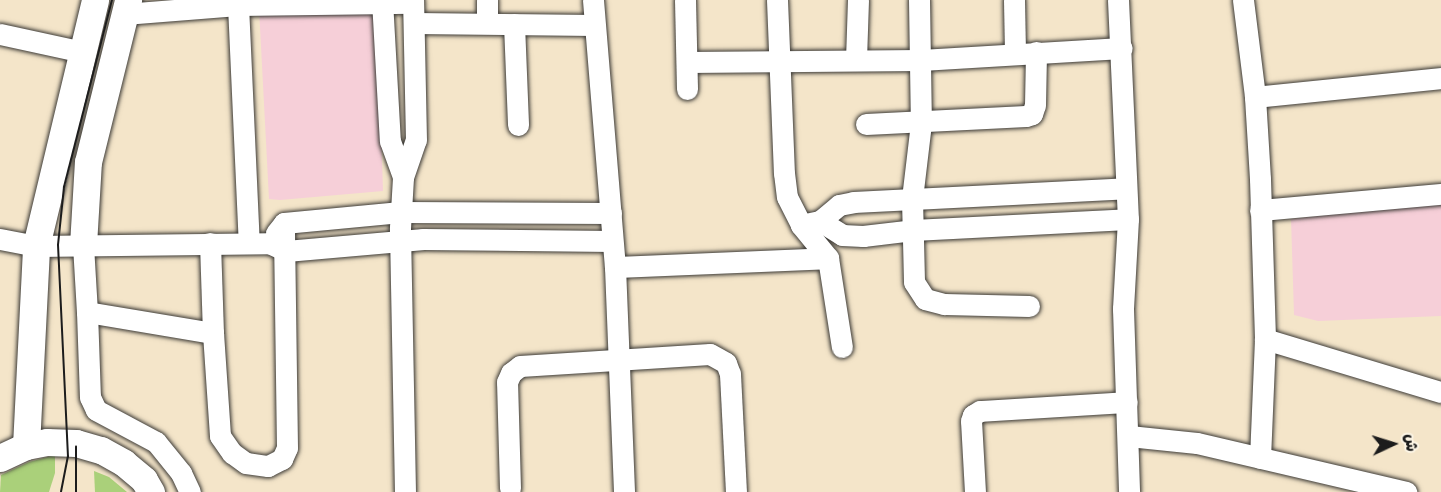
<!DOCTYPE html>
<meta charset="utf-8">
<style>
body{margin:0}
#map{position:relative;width:1441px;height:492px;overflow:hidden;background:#f4e5c9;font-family:Sriracha,"Playpen Sans Arabic",sans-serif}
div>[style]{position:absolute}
.built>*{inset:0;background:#f6cfd8}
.green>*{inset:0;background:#aad07a}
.roads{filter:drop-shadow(0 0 2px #3c3a36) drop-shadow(0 0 2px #3c3a36)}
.minor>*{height:21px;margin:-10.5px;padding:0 10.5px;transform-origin:10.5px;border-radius:10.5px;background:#fff}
.major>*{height:27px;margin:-13.5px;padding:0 13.5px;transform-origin:13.5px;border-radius:13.5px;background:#fff}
.tram>*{height:1.5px;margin:-0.75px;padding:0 0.75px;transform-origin:0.75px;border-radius:0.75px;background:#1c1c1c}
span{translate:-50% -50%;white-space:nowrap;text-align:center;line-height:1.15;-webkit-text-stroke:4.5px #fcf5e5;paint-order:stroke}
.north{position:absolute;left:1363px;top:414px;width:60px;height:60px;-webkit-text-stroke:4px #fcf5e5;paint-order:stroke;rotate:86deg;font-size:16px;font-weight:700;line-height:24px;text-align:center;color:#1c1c1c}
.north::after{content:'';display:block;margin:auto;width:21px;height:27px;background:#1c1c1c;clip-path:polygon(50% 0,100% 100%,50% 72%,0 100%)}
</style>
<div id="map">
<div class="built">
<div style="clip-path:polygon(377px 6px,383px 191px,280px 200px,269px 199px,259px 8px)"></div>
<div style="clip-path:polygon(1441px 201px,1441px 316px,1318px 321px,1294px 315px,1291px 219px)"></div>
</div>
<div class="green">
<div style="clip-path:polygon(55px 455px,55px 473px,49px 492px,0 492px,1px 475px,29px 462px)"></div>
<div style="clip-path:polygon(94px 471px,109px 477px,127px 492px,95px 492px)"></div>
</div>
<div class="roads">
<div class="minor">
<div style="left:382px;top:0;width:141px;rotate:86.8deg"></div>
<div style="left:390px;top:141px;width:38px;rotate:70deg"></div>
<div style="left:487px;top:0;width:23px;rotate:90deg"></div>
<div style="left:593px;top:0;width:268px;rotate:85.3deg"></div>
<div style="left:615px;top:267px;width:225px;rotate:87.7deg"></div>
<div style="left:685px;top:0;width:89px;rotate:88.7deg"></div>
<div style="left:777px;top:0;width:173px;rotate:87.7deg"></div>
<div style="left:784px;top:173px;width:24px;rotate:83deg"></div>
<div style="left:787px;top:197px;width:31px;rotate:63deg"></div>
<div style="left:801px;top:225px;width:19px;rotate:-12deg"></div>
<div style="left:820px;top:221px;width:25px;rotate:-40deg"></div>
<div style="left:839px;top:205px;width:15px;rotate:-11deg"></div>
<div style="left:854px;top:202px;width:272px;rotate:-2.9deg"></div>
<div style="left:919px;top:0;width:123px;rotate:89.1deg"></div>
<div style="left:921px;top:123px;width:77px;rotate:96.8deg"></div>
<div style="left:912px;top:199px;width:83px;rotate:88.6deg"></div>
<div style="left:914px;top:282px;width:20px;rotate:57deg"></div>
<div style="left:925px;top:299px;width:20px;rotate:15deg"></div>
<div style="left:944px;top:304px;width:85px;rotate:1.3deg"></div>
<div style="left:1014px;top:0;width:52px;rotate:88.9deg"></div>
<div style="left:1118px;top:0;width:219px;rotate:87.4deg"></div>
<div style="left:1128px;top:219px;width:90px;rotate:93.2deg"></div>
<div style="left:1123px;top:309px;width:183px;rotate:88.1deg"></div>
<div style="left:1243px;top:0;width:98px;rotate:82.9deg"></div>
<div style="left:1255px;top:97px;width:82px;rotate:86.5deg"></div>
<div style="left:1260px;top:179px;width:160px;rotate:88.2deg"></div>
<div style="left:1265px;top:339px;width:119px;rotate:92.4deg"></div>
<div style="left:238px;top:5px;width:238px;rotate:87.4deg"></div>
<div style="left:124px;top:14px;width:114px;rotate:-4.5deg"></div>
<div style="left:238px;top:5px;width:175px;rotate:-0.7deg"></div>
<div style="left:414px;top:23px;width:180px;rotate:0.6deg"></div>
<div style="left:514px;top:24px;width:101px;rotate:87.7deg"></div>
<div style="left:0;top:34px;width:85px;rotate:12.2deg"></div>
<div style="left:856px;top:60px;width:60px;rotate:-88.1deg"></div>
<div style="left:687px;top:62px;width:234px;rotate:-0.5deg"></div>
<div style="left:921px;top:60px;width:201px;rotate:-3.4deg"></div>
<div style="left:1255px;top:97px;width:187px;rotate:-5.8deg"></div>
<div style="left:866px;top:124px;width:160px;rotate:-2.9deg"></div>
<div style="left:1026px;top:116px;width:6px;rotate:-18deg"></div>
<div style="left:1032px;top:114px;width:9px;rotate:-72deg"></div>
<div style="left:1035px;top:105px;width:53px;rotate:-88.9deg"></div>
<div style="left:1260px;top:210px;width:182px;rotate:-5.1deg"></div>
<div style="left:820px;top:221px;width:26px;rotate:32deg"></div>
<div style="left:842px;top:235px;width:21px;rotate:3deg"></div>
<div style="left:863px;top:236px;width:50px;rotate:-6.8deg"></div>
<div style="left:913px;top:230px;width:215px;rotate:-2.9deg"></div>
<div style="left:801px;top:225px;width:43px;rotate:50.7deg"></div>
<div style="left:828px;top:258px;width:90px;rotate:81.1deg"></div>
<div style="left:276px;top:233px;width:13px;rotate:-51deg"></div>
<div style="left:284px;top:223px;width:117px;rotate:-5.4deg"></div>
<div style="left:400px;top:212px;width:211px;rotate:0.3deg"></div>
<div style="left:0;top:239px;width:37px;rotate:11deg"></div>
<div style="left:36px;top:246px;width:233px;rotate:-0.7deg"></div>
<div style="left:269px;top:243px;width:19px;rotate:25deg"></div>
<div style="left:286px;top:251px;width:138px;rotate:-5deg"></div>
<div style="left:423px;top:239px;width:189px;rotate:0.6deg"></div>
<div style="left:210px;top:243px;width:90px;rotate:88.1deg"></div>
<div style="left:83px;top:245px;width:67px;rotate:86.6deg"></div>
<div style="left:87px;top:312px;width:128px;rotate:9.5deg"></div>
<div style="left:213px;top:333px;width:103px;rotate:86.1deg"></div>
<div style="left:220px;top:436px;width:21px;rotate:55deg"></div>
<div style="left:232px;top:453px;width:17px;rotate:36deg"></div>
<div style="left:246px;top:463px;width:22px;rotate:8deg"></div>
<div style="left:268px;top:466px;width:16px;rotate:-27deg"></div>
<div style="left:282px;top:459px;width:12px;rotate:-66deg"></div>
<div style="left:287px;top:448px;width:225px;rotate:-90.8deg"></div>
<div style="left:615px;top:267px;width:213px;rotate:-2.4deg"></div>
<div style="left:87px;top:312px;width:85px;rotate:88deg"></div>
<div style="left:90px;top:397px;width:14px;rotate:65deg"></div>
<div style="left:96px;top:410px;width:68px;rotate:28.1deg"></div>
<div style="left:156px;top:442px;width:40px;rotate:51deg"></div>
<div style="left:181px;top:473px;width:21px;rotate:65deg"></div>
<div style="left:1265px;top:339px;width:184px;rotate:16.8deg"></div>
<div style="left:1129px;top:436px;width:68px;rotate:5.9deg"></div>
<div style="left:1197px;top:443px;width:215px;rotate:13.2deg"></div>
<div style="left:510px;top:488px;width:106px;rotate:-91.6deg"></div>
<div style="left:507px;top:382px;width:10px;rotate:-66deg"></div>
<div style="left:511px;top:373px;width:11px;rotate:-38deg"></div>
<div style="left:520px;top:366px;width:190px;rotate:-3.6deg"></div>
<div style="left:710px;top:354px;width:18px;rotate:29deg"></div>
<div style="left:726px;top:363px;width:12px;rotate:70deg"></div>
<div style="left:730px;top:374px;width:118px;rotate:87.1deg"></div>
<div style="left:405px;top:492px;width:264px;rotate:-91.1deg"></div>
<div style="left:400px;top:228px;width:51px;rotate:-86.6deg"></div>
<div style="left:403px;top:177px;width:39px;rotate:-71deg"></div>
<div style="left:416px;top:140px;width:140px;rotate:-91.2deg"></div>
<div style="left:975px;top:492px;width:71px;rotate:-93.2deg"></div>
<div style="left:971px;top:421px;width:6px;rotate:-72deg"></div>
<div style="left:973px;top:415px;width:8px;rotate:-30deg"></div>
<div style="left:980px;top:411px;width:147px;rotate:-3.5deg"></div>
</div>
<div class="major">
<div style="left:83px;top:245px;width:83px;rotate:-86.6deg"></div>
<div style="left:88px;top:162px;width:167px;rotate:-76.1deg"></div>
<div style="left:26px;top:446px;width:200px;rotate:-87.1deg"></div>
<div style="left:36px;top:246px;width:253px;rotate:-76.5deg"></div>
<div style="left:0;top:458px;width:29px;rotate:-25deg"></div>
<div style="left:26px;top:446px;width:21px;rotate:-11deg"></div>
<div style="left:47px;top:442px;width:29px;rotate:2deg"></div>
<div style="left:76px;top:443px;width:26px;rotate:16deg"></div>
<div style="left:101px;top:450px;width:26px;rotate:29deg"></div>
<div style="left:124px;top:463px;width:26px;rotate:40deg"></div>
<div style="left:144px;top:480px;width:14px;rotate:60deg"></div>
</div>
</div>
<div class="tram">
<div style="left:61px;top:492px;width:36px;rotate:-79deg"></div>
<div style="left:68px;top:457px;width:212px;rotate:-92.7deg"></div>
<div style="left:58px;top:245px;width:58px;rotate:-84.1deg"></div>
<div style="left:64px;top:187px;width:193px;rotate:-75.6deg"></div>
<div style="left:76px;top:492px;width:45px;rotate:-90deg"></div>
</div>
<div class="north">ش</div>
</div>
